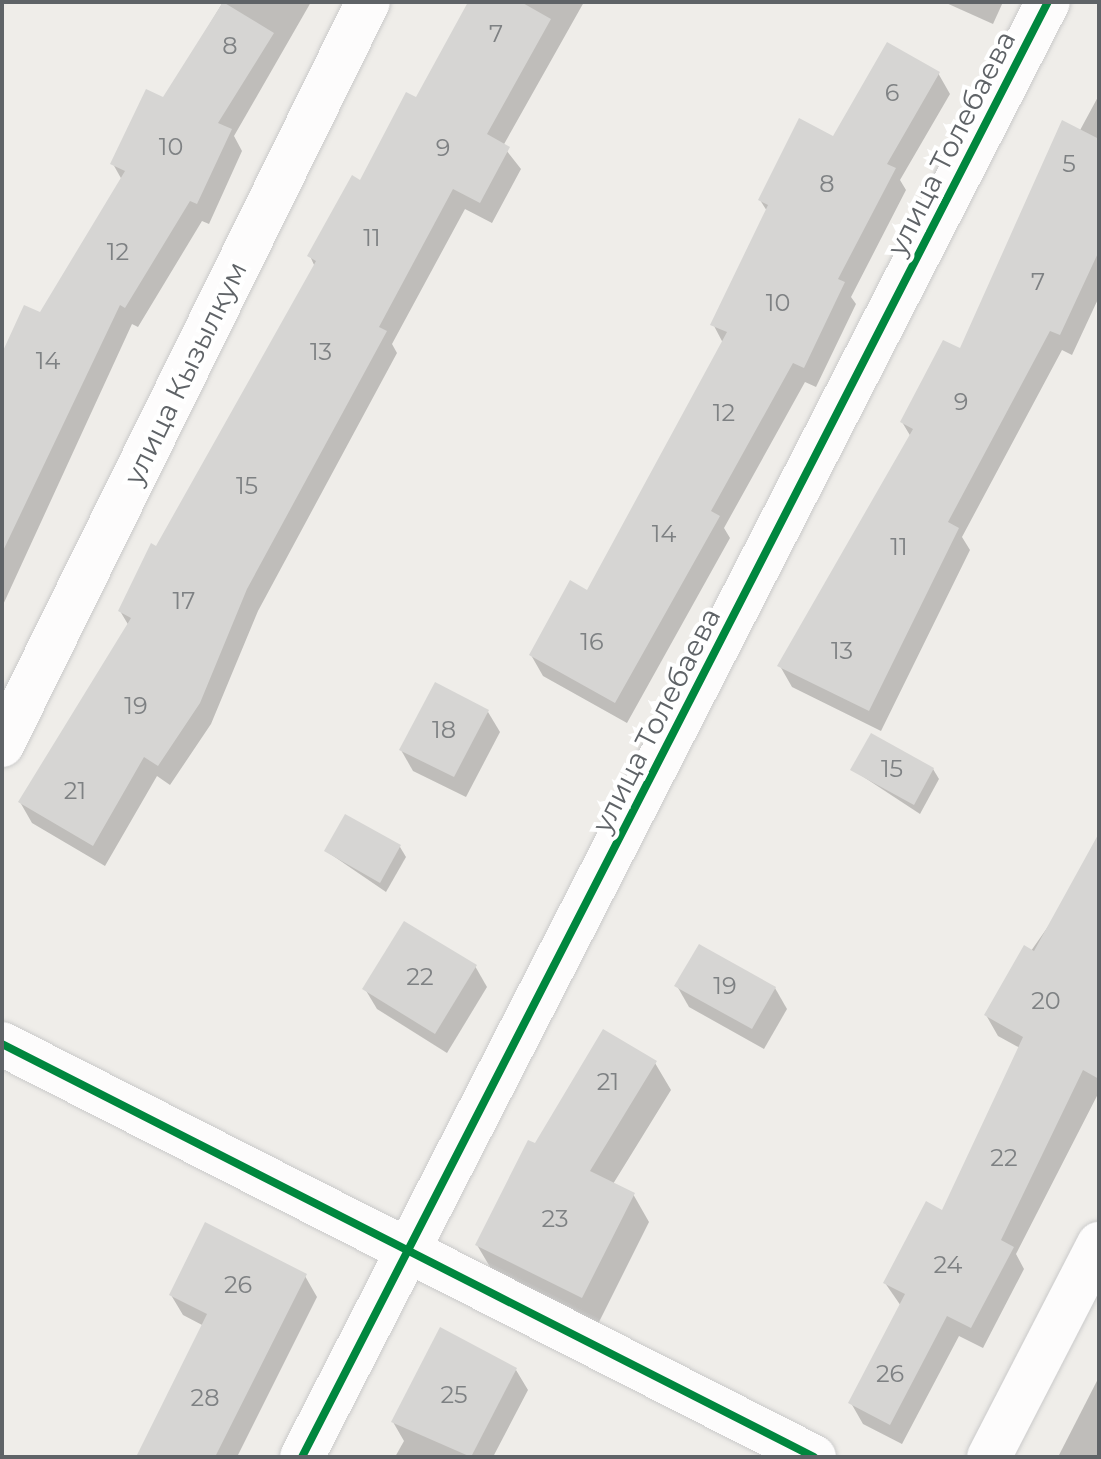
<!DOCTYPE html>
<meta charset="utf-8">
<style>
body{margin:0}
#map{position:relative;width:1101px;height:1459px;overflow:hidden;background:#efede9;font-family:Montserrat,sans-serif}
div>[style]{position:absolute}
.shadow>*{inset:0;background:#0003}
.building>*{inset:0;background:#d6d5d3}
.roads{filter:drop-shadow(0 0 2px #cacaca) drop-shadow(0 0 2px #cacaca)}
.street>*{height:44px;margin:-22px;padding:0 22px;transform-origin:22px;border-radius:22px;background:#fdfcfc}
.cycleway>*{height:8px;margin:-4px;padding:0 4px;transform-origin:4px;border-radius:4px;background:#00873e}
span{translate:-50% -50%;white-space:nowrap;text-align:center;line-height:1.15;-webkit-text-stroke:8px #fff;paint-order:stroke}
.number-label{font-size:24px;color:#7e8183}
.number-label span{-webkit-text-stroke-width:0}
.street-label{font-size:28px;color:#5f6367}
.frame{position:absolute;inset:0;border:4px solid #5f6367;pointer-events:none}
</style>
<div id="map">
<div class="shadow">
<div style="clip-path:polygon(223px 2px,311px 2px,234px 136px,242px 151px,209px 224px,202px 221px,138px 327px,132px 324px,2px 607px,2px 361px,40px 315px,122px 180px,113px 164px,164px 100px)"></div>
<div style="clip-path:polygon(470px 2px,584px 2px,503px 146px,521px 169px,492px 223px,465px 209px,392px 344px,397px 353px,258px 611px,211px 724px,170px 785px,157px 776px,105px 866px,32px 823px,20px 802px,129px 626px,120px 611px,315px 267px,310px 256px,417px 100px)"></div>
<div style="clip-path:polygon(944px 2px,1003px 2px,993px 24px)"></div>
<div style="clip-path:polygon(938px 73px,950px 94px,900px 180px,906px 190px,851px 297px,856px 304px,816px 387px,805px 382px,724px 528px,730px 538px,627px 723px,543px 676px,531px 655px,588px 592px,723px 343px,713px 324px,767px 211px,760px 200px,834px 139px)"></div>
<div style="clip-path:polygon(1099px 95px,1099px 297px,1072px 355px,1062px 350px,962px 537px,970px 550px,881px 731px,792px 687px,780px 666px,911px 437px,902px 422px,961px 351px)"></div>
<div style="clip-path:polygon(488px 712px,500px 732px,466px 797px,413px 771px,401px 750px)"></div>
<div style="clip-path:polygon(933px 769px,939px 779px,920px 814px,853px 770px)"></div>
<div style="clip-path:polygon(400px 847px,406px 857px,386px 892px,326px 851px)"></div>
<div style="clip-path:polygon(1099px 854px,1099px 1092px,1016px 1254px,1024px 1269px,983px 1348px,959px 1336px,902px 1444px,863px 1424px,851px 1403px,901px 1306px,885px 1283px,943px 1212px,1020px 1048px,998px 1036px,986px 1015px)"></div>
<div style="clip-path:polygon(475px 966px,487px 987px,447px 1053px,377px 1009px,365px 989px)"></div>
<div style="clip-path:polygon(677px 986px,775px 988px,787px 1009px,764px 1049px,689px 1007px)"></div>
<div style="clip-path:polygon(655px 1063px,671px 1090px,613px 1184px,633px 1194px,649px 1222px,598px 1324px,493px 1272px,477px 1245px,536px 1146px)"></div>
<div style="clip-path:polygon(305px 1276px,317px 1297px,237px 1457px,139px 1457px,204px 1326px,183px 1315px,171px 1295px)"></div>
<div style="clip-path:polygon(516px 1370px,528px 1390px,493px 1457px,395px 1457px,404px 1441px,393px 1422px)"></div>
<div style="clip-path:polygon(1099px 1377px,1099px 1457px,1058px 1457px)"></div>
</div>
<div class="building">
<div style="clip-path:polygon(223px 2px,274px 33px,218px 123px,232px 129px,197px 204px,190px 201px,125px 308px,120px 305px,2px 553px,2px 353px,24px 305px,40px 312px,125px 171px,110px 164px,146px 89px,163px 97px)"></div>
<div style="clip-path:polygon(468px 2px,521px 2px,551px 19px,487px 134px,510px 147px,480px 203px,453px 189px,379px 327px,387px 331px,247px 589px,200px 703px,158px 766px,144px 757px,93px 846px,18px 802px,131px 618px,118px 611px,151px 543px,156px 546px,316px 261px,307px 256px,352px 175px,360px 180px,406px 92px,416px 97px)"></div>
<div style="clip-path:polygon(887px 42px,940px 72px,887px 164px,896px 168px,838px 279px,845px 282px,804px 368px,793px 363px,711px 511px,720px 516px,615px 703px,529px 655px,570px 580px,587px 590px,727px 332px,710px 325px,768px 205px,758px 200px,799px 118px,833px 136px)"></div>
<div style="clip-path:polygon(1062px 120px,1099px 139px,1099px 251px,1060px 335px,1050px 331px,948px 522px,959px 528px,869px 711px,777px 666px,913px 429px,900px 422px,943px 340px,960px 348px)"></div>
<div style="clip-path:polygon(435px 682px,489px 710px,454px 777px,399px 750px)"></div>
<div style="clip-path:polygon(871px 733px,934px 768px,914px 805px,850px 770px)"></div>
<div style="clip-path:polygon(345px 814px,401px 845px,380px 883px,324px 851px)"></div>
<div style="clip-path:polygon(1099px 833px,1099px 1079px,1083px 1070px,1001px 1240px,1014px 1247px,971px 1328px,947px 1316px,890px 1425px,848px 1403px,905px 1294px,883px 1283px,926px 1201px,942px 1210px,1023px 1037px,984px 1015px,1024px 945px,1034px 951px)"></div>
<div style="clip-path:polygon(404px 921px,477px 965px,435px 1034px,362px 989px)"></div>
<div style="clip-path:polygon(699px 944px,776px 987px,752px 1029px,674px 986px)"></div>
<div style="clip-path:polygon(603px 1029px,657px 1061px,590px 1171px,635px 1193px,582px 1298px,475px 1245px,528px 1140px,535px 1143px)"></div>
<div style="clip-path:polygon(205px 1222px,307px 1274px,215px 1457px,136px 1457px,207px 1314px,169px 1295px)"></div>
<div style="clip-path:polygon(440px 1327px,517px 1368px,471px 1457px,391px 1422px)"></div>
</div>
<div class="roads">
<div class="street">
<div style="left:2px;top:745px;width:828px;rotate:-63.78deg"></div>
<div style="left:2px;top:1044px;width:911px;rotate:26.96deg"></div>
<div style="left:302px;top:1457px;width:1635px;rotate:-62.86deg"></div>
<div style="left:989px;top:1457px;width:240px;rotate:-62.7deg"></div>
</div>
</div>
<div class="cycleway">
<div style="left:2px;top:1044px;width:911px;rotate:26.96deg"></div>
<div style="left:302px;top:1457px;width:1635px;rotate:-62.86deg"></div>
</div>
<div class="number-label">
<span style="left:496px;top:34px">7</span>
<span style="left:230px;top:46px">8</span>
<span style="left:892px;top:93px">6</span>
<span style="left:171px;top:147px">10</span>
<span style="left:443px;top:148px">9</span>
<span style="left:1069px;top:164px">5</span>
<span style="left:827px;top:184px">8</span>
<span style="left:372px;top:238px">11</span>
<span style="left:118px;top:252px">12</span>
<span style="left:1038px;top:282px">7</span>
<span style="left:778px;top:303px">10</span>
<span style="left:321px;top:352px">13</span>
<span style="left:48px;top:361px">14</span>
<span style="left:961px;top:402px">9</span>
<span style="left:724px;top:413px">12</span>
<span style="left:247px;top:486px">15</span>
<span style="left:664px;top:534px">14</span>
<span style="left:899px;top:547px">11</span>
<span style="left:184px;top:601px">17</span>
<span style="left:592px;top:642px">16</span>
<span style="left:842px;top:651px">13</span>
<span style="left:136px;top:706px">19</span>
<span style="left:444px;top:730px">18</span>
<span style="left:892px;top:769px">15</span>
<span style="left:75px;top:791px">21</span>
<span style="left:420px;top:977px">22</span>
<span style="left:725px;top:986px">19</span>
<span style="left:1046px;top:1001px">20</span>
<span style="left:608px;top:1082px">21</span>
<span style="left:1004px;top:1158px">22</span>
<span style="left:555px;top:1219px">23</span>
<span style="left:948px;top:1265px">24</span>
<span style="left:238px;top:1285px">26</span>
<span style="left:890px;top:1374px">26</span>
<span style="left:454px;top:1395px">25</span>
<span style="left:205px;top:1398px">28</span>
</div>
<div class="street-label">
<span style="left:951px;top:143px;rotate:-63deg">улица Толебаева</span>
<span style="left:185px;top:373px;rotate:-64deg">улица Кызылкум</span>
<span style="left:656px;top:720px;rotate:-63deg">улица Толебаева</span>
</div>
<div class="frame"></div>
</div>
